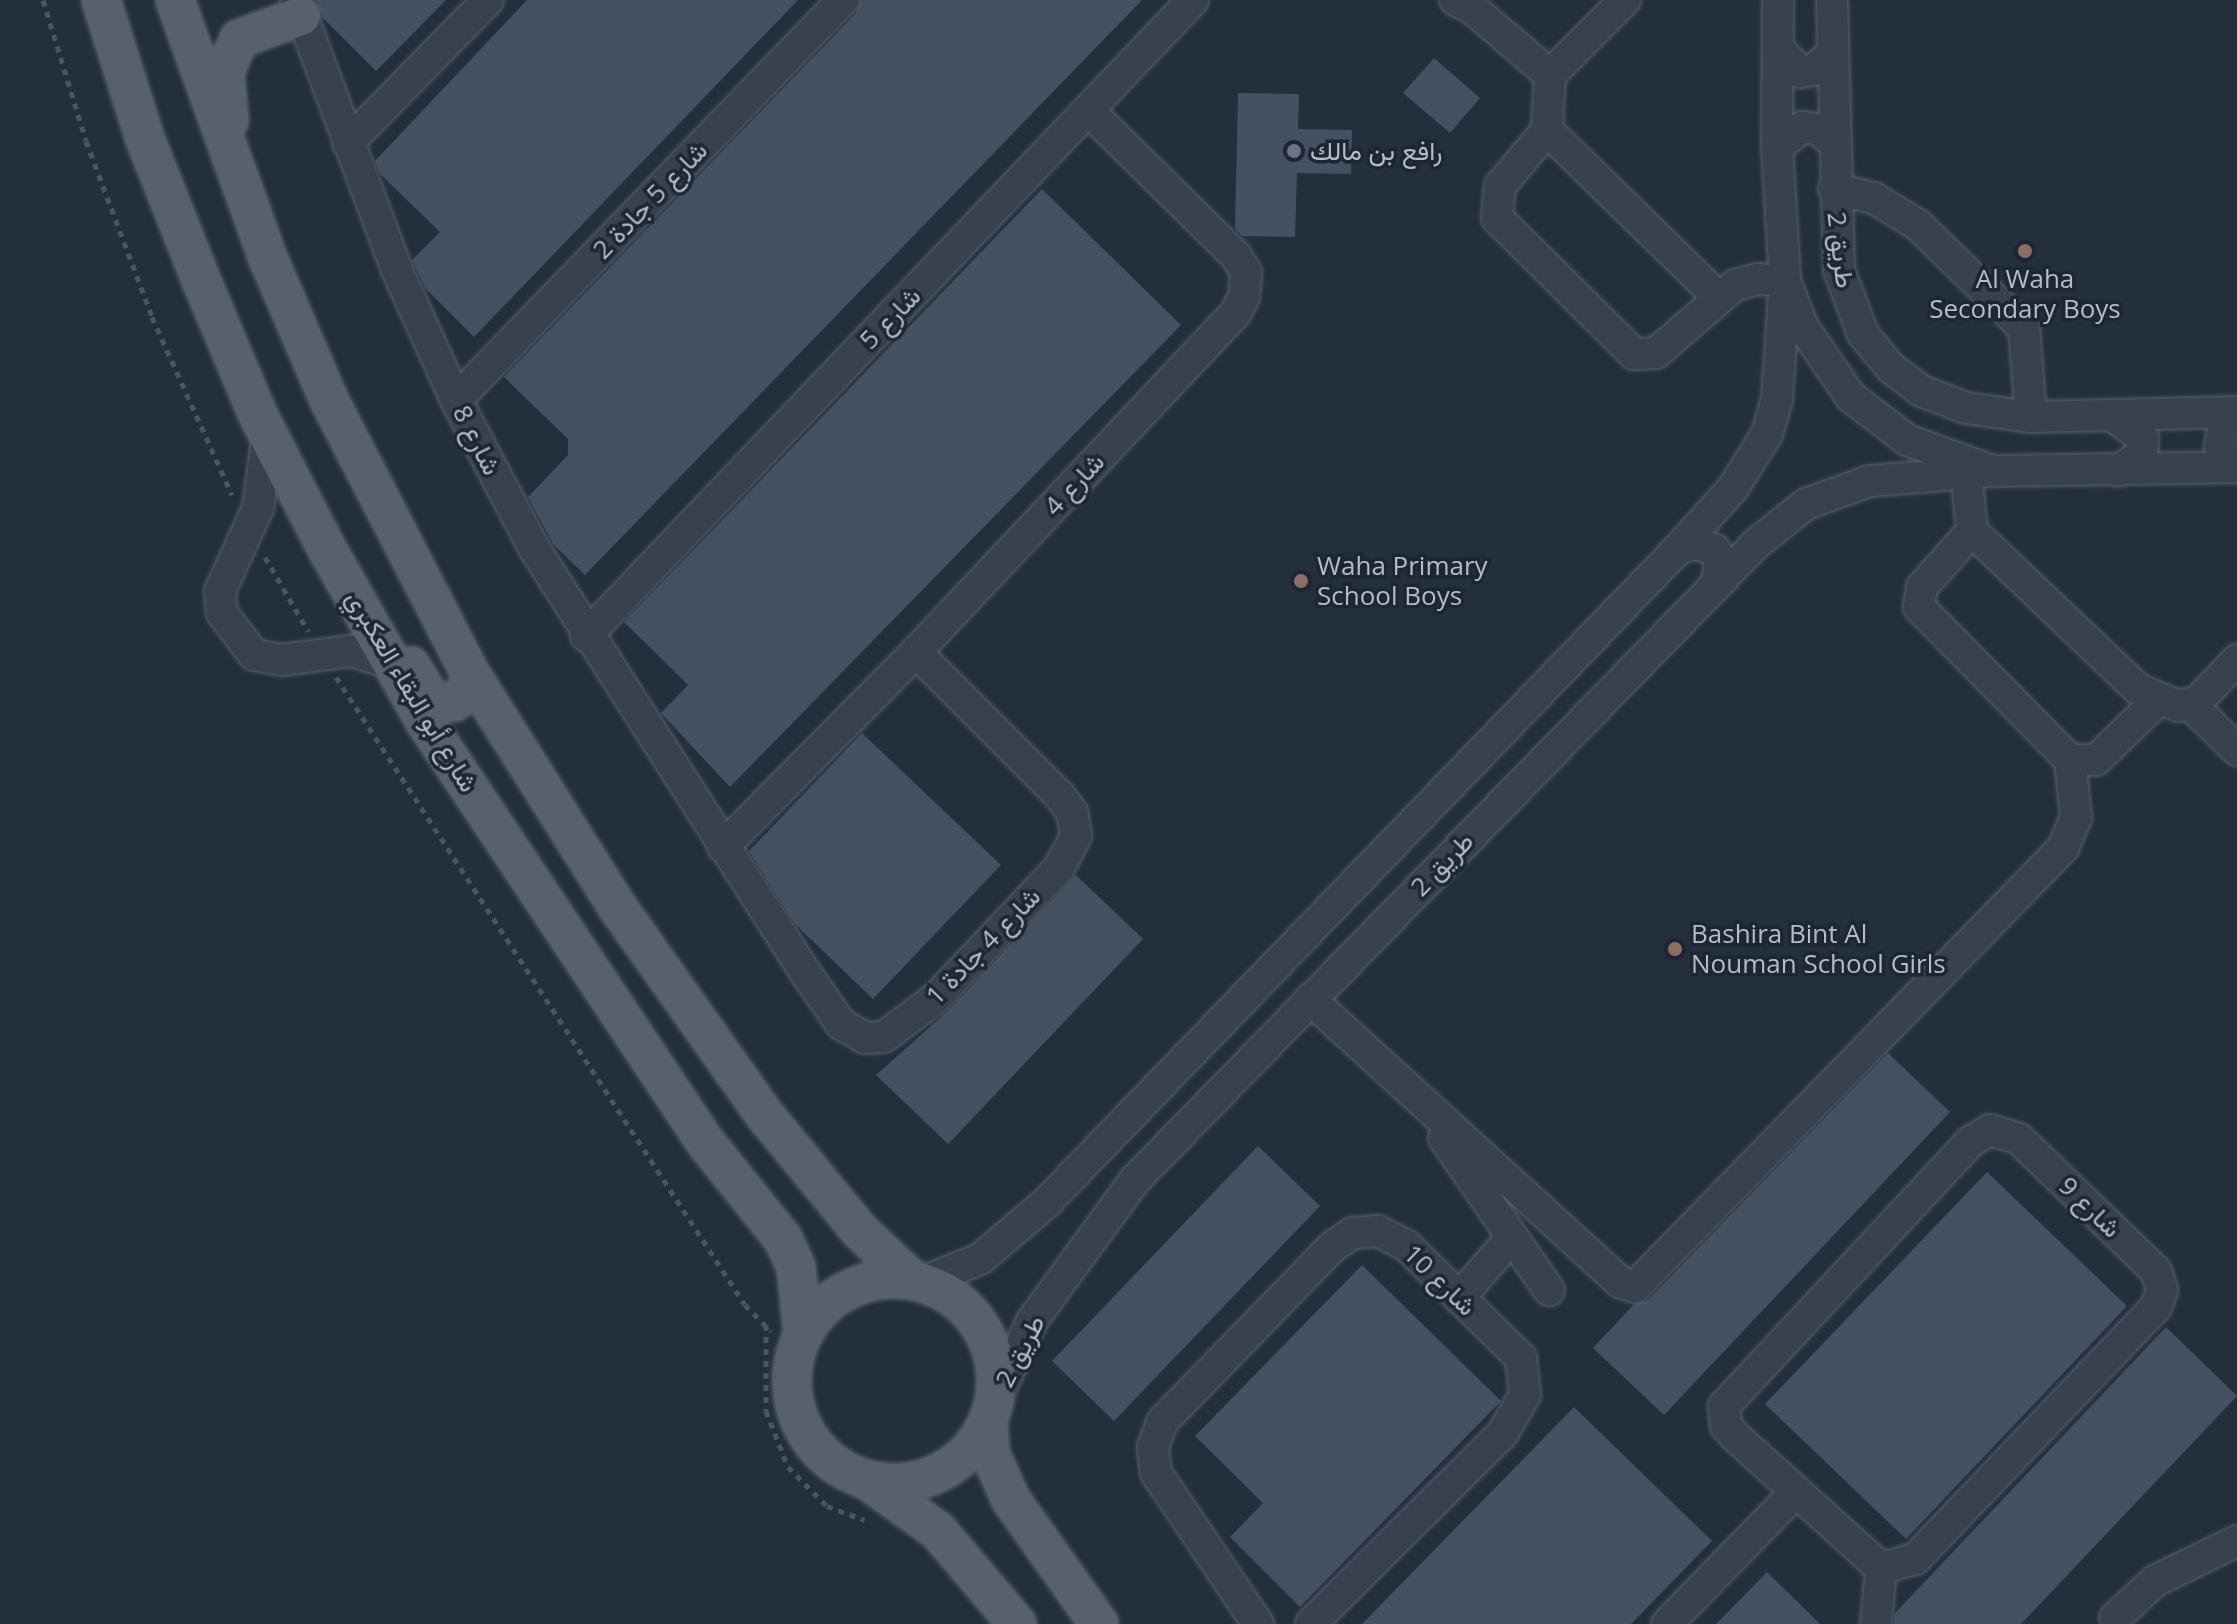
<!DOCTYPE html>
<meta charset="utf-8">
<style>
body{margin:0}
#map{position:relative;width:2237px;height:1624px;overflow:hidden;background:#242f3e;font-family:"Open Sans",Vazirmatn,sans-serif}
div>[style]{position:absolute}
.building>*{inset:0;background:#455162}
.path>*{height:5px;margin-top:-2.5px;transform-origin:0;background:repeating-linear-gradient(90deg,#44595c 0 6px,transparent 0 12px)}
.roads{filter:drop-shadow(0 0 2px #565f6c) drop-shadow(0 0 2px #565f6c)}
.minor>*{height:30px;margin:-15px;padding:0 15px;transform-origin:15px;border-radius:15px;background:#38414e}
.major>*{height:38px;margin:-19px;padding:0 19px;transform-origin:19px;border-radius:19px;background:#56606e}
.major>.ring{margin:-19px;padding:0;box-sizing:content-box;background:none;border:38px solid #56606e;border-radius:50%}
.dots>*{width:22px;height:22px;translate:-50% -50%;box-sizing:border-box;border:4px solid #1d2633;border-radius:50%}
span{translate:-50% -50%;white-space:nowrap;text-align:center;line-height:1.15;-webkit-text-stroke:7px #1d2633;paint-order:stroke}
.poi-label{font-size:26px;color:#b4bcc9}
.left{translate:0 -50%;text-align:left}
.street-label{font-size:26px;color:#b4bcc9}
</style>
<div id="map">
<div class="building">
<div style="clip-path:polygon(316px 0,446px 0,376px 71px,323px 18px)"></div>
<div style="clip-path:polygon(527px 0,798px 0,474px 337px,426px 289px,412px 260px,440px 232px,380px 174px,375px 161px)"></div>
<div style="clip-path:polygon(860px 0,1142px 0,585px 575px,553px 544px,528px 497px,568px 455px,568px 439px,504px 377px,856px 13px)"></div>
<div style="clip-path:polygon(1434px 58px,1480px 98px,1450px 133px,1403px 93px)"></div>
<div style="clip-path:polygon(1238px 93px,1299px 94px,1298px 129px,1352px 130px,1351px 174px,1297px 173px,1295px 237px,1242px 236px,1235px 229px)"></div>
<div style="clip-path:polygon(1042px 189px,1181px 325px,730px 787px,661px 713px,688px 685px,624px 622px)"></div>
<div style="clip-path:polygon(862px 733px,1001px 865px,873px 999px,795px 924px,749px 851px)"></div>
<div style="clip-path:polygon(1076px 875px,1143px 939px,948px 1144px,876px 1075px,949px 1010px)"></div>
<div style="clip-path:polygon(1888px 1053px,1950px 1112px,1664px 1415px,1593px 1348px,1634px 1304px,1648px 1300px)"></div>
<div style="clip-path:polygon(1258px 1146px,1320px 1206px,1114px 1421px,1052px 1361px)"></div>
<div style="clip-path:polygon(1987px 1172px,2127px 1306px,1906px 1539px,1765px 1404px)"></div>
<div style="clip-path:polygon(1362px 1265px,1501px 1401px,1300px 1607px,1230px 1537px,1263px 1503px,1195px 1436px)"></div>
<div style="clip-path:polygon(2166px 1327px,2237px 1396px,2021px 1624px,1894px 1624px,1895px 1613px)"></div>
<div style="clip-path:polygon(1574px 1407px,1712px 1541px,1631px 1624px,1362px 1624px)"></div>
<div style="clip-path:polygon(1767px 1572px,1820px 1624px,1716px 1624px)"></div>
</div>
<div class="path">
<div style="left:43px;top:0;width:147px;rotate:73deg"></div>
<div style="left:86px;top:141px;width:188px;rotate:69.4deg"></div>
<div style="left:152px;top:317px;width:195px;rotate:65.8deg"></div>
<div style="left:265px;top:557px;width:86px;rotate:59.8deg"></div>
<div style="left:336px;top:677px;width:749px;rotate:56.92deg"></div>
<div style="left:745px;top:1305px;width:37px;rotate:45deg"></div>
<div style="left:766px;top:1325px;width:86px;rotate:90deg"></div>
<div style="left:766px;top:1411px;width:60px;rotate:68.6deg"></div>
<div style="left:788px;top:1467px;width:55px;rotate:45deg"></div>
<div style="left:827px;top:1506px;width:40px;rotate:20.2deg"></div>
</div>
<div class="roads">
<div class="minor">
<div style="left:296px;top:0;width:288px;rotate:69.5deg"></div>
<div style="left:397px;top:270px;width:143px;rotate:65.6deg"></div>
<div style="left:456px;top:400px;width:167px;rotate:62.2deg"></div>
<div style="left:534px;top:548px;width:503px;rotate:57.42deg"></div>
<div style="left:805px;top:972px;width:63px;rotate:55.3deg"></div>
<div style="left:841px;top:1024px;width:28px;rotate:30deg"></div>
<div style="left:865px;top:1038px;width:19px;rotate:-3deg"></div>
<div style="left:884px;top:1037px;width:65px;rotate:-36.9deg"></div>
<div style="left:936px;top:998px;width:179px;rotate:-46.6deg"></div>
<div style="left:1059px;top:868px;width:36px;rotate:-62deg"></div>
<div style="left:1076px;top:836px;width:24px;rotate:-99deg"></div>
<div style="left:1072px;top:812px;width:20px;rotate:-127deg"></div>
<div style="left:1060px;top:796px;width:204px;rotate:-135deg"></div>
<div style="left:1778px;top:0;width:147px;rotate:90.4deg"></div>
<div style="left:1777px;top:147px;width:134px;rotate:86.6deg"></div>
<div style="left:1785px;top:281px;width:49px;rotate:68.6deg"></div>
<div style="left:1803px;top:327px;width:85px;rotate:55.6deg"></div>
<div style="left:1851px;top:397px;width:71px;rotate:37.5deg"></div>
<div style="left:1907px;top:440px;width:91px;rotate:19.8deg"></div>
<div style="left:1993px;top:471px;width:244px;rotate:-0.9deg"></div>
<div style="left:1832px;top:0;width:270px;rotate:88.5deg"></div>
<div style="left:1839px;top:270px;width:68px;rotate:69.4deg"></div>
<div style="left:1863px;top:334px;width:44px;rotate:50.5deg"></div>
<div style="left:1891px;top:368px;width:39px;rotate:37deg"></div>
<div style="left:1922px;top:391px;width:47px;rotate:21.1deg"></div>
<div style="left:1966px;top:408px;width:66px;rotate:7.9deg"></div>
<div style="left:2031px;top:417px;width:206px;rotate:-1.4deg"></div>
<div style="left:1778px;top:48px;width:33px;rotate:47deg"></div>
<div style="left:1800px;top:72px;width:13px;rotate:-9deg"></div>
<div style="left:1813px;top:70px;width:26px;rotate:-40deg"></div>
<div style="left:1550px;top:75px;width:106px;rotate:-45deg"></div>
<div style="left:1547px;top:130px;width:239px;rotate:44.3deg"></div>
<div style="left:348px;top:143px;width:200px;rotate:-45.6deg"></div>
<div style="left:1777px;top:147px;width:33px;rotate:-38deg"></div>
<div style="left:1803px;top:127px;width:15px;rotate:8deg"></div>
<div style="left:1818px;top:129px;width:20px;rotate:41deg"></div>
<div style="left:1834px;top:189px;width:41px;rotate:12.7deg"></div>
<div style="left:1874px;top:198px;width:52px;rotate:31.5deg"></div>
<div style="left:1918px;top:225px;width:148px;rotate:44.2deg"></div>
<div style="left:2024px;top:328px;width:89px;rotate:85.5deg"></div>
<div style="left:456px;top:400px;width:557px;rotate:-45.95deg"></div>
<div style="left:2237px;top:415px;width:25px;rotate:127deg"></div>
<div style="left:2222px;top:435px;width:12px;rotate:99deg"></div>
<div style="left:2220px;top:447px;width:25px;rotate:48deg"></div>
<div style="left:2117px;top:419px;width:32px;rotate:36deg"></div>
<div style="left:2143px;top:438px;width:16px;rotate:94deg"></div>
<div style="left:2142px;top:454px;width:29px;rotate:144deg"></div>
<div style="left:268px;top:434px;width:75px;rotate:97.7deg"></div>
<div style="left:258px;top:508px;width:91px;rotate:114.6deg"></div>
<div style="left:220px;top:591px;width:22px;rotate:85deg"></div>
<div style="left:222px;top:613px;width:53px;rotate:52.7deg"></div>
<div style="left:254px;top:655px;width:28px;rotate:10deg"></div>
<div style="left:282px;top:660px;width:70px;rotate:-7.4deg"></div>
<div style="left:351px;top:651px;width:42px;rotate:16.7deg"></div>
<div style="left:1966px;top:471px;width:60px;rotate:84.3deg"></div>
<div style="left:1972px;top:531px;width:229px;rotate:43.6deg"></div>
<div style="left:2138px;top:689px;width:43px;rotate:23deg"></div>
<div style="left:2178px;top:706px;width:19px;rotate:-12deg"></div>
<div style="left:2197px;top:702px;width:58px;rotate:-46.4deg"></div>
<div style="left:1972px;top:531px;width:75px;rotate:131.8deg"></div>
<div style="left:1922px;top:587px;width:20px;rotate:99deg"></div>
<div style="left:1919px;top:607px;width:215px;rotate:45.4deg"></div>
<div style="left:2070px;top:760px;width:26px"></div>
<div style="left:2096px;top:760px;width:85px;rotate:-44deg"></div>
<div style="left:1679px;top:548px;width:18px;rotate:-13deg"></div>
<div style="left:1697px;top:544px;width:19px;rotate:18deg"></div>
<div style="left:1715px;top:550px;width:10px;rotate:61deg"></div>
<div style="left:1720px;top:559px;width:25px;rotate:97deg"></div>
<div style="left:586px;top:636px;width:879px;rotate:-46.34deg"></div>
<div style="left:2190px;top:704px;width:66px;rotate:44.4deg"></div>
<div style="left:723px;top:847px;width:274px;rotate:-45.3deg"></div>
<div style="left:916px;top:652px;width:467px;rotate:-46.7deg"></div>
<div style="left:1236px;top:312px;width:17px;rotate:-62deg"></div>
<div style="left:1244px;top:297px;width:25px;rotate:-85deg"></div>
<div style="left:1246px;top:272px;width:19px;rotate:-122deg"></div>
<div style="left:1236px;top:256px;width:206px;rotate:-135.4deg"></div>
<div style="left:1310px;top:999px;width:421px;rotate:42.4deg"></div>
<div style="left:1621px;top:1283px;width:15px;rotate:16deg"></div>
<div style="left:1635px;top:1287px;width:613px;rotate:-45.73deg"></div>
<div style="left:2063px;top:848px;width:33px;rotate:-67deg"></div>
<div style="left:2076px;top:818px;width:58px;rotate:-95.9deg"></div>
<div style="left:1990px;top:1130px;width:30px;rotate:17deg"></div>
<div style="left:2019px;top:1139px;width:190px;rotate:43.9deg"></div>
<div style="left:2156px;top:1271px;width:20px;rotate:72deg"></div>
<div style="left:2162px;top:1290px;width:18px;rotate:109deg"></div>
<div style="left:2156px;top:1307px;width:349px;rotate:133.7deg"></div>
<div style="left:1915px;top:1559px;width:35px;rotate:165deg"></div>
<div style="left:1881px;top:1568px;width:198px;rotate:-137.9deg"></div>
<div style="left:1734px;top:1435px;width:12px;rotate:-132deg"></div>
<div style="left:1726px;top:1426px;width:20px;rotate:-96deg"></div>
<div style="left:1724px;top:1406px;width:361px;rotate:-47deg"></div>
<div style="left:1970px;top:1142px;width:23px;rotate:-31deg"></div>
<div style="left:1444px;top:1138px;width:185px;rotate:55.4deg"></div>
<div style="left:923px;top:1282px;width:61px;rotate:-22deg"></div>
<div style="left:980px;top:1259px;width:87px;rotate:-40.3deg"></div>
<div style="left:1046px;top:1203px;width:911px;rotate:-45.98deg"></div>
<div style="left:1679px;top:548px;width:81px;rotate:-48deg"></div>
<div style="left:1733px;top:488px;width:64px;rotate:-57.8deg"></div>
<div style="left:1767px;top:434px;width:35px;rotate:-74deg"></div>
<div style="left:1777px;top:400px;width:119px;rotate:-86.2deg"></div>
<div style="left:1785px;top:281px;width:27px;rotate:-176deg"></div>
<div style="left:1758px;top:279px;width:24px;rotate:165deg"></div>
<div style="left:1735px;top:285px;width:104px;rotate:139.3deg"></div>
<div style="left:1656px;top:353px;width:22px;rotate:177deg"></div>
<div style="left:1634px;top:354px;width:193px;rotate:-135.2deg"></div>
<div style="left:1497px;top:218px;width:32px;rotate:-85deg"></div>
<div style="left:1500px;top:186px;width:73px;rotate:-50deg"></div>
<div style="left:1547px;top:130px;width:55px;rotate:-86.9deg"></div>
<div style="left:1550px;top:75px;width:101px;rotate:-139.4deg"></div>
<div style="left:1473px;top:9px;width:20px;rotate:-153deg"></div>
<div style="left:1459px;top:1298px;width:81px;rotate:-49deg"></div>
<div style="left:995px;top:1401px;width:88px;rotate:-65.2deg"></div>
<div style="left:1032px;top:1321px;width:175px;rotate:-53.9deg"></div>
<div style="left:1135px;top:1180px;width:890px;rotate:-45.68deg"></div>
<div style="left:1757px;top:543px;width:63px;rotate:-38.5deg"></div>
<div style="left:1806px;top:504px;width:68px;rotate:-19.8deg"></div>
<div style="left:1870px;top:481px;width:123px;rotate:-4.6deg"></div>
<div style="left:2115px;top:1618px;width:54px;rotate:-42.8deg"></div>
<div style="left:2155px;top:1581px;width:91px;rotate:-26deg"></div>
<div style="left:1258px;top:1624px;width:182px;rotate:-124deg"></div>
<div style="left:1156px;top:1473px;width:26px;rotate:-97deg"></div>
<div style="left:1153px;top:1447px;width:27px;rotate:-70deg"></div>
<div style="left:1162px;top:1422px;width:244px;rotate:-45.8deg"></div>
<div style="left:1332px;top:1247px;width:25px;rotate:-34deg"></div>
<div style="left:1353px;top:1233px;width:25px;rotate:-5deg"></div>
<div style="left:1378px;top:1231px;width:31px;rotate:27deg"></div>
<div style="left:1406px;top:1245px;width:161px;rotate:44.5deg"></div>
<div style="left:1521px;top:1358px;width:37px;rotate:84deg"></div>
<div style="left:1525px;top:1395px;width:45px;rotate:120.5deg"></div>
<div style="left:1502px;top:1434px;width:269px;rotate:135.2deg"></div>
<div style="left:1667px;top:1624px;width:183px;rotate:-45.7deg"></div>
<div style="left:1876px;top:1624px;width:56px;rotate:-84.9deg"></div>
</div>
<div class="major">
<div style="left:101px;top:0;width:146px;rotate:72.4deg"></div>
<div style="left:145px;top:139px;width:159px;rotate:68.3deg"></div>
<div style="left:204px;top:287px;width:139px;rotate:67.1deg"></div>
<div style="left:258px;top:415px;width:151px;rotate:62.8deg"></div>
<div style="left:327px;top:549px;width:197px;rotate:60.4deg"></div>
<div style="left:424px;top:720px;width:508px;rotate:56.31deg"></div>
<div style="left:706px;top:1143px;width:123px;rotate:51.3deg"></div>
<div style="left:783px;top:1239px;width:31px;rotate:65deg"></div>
<div style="left:796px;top:1267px;width:67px;rotate:84deg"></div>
<div style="left:175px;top:0;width:272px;rotate:70.2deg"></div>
<div style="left:267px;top:256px;width:157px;rotate:66.7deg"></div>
<div style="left:329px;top:400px;width:307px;rotate:62.7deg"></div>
<div style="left:470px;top:673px;width:274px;rotate:57.8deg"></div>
<div style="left:616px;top:905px;width:255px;rotate:54.7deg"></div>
<div style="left:763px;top:1113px;width:153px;rotate:50.6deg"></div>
<div style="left:860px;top:1231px;width:71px;rotate:43.3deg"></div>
<div style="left:229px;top:121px;width:50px;rotate:-94.6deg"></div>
<div style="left:225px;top:71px;width:35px;rotate:-66deg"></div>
<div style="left:239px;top:39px;width:66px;rotate:-20.4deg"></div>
<div style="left:411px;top:666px;width:35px;rotate:59deg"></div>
<div style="left:429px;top:696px;width:13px;rotate:29deg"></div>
<div style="left:440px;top:702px;width:14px"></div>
<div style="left:454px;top:702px;width:16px;rotate:-38deg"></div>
<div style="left:467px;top:692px;width:19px;rotate:-81deg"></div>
<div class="ring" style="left:792px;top:1279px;width:166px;height:166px"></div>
<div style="left:988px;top:1422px;width:31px;rotate:86deg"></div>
<div style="left:990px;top:1453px;width:51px;rotate:65.9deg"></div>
<div style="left:1011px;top:1500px;width:152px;rotate:54.6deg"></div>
<div style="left:867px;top:1480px;width:87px;rotate:35.7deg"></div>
<div style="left:938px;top:1531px;width:122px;rotate:49.7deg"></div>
</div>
</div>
<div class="dots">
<div style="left:1294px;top:151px;background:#6b7280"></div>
<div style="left:2025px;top:251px;background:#8d6e63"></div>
<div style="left:1301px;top:581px;background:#8d6e63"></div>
<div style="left:1675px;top:949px;background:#8d6e63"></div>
</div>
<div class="poi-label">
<span class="left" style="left:1310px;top:151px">رافع بن مالك</span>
<span style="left:2025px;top:294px">Al Waha<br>Secondary Boys</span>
<span class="left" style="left:1317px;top:581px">Waha Primary<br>School Boys</span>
<span class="left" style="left:1691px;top:949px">Bashira Bint Al<br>Nouman School Girls</span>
</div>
<div class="street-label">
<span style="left:650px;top:200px;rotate:-46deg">شارع 5 جادة 2</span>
<span style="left:1841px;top:250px;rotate:83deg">طريق 2</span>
<span style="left:890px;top:318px;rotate:-46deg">شارع 5</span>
<span style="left:477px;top:440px;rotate:63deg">شارع 8</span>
<span style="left:1074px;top:484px;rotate:-47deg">شارع 4</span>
<span style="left:412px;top:691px;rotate:59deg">شارع أبو البقاء العكبري</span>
<span style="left:1442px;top:864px;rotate:-46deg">طريق 2</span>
<span style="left:983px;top:946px;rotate:-46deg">شارع 4 جادة 1</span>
<span style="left:2090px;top:1207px;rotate:44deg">شارع 9</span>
<span style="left:1440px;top:1280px;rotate:44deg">شارع 10</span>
<span style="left:1020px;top:1351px;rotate:-63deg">طريق 2</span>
</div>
</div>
